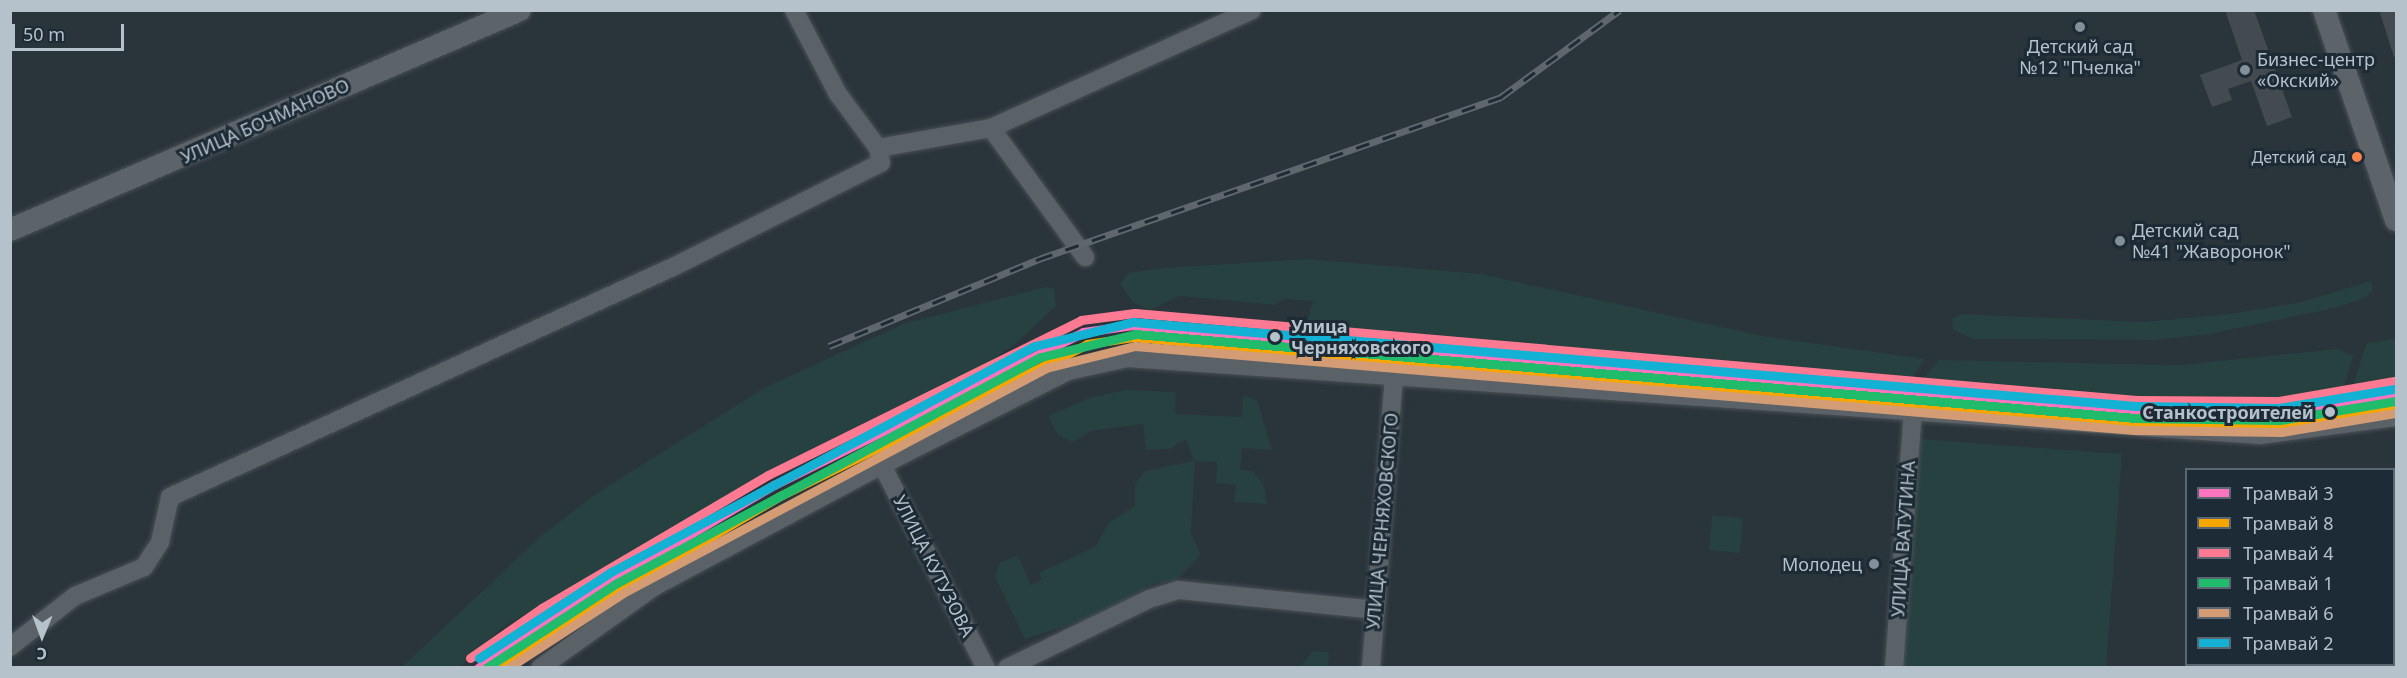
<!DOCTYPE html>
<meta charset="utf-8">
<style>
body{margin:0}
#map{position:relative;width:2407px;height:678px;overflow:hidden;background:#2a343b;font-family:"Noto Sans",sans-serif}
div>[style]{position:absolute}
.green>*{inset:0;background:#274040}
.building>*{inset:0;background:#434b50}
.roads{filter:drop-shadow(0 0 2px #495055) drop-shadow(0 0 2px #495055)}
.minor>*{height:18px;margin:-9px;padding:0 9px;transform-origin:9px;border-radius:9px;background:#5b6267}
.major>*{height:22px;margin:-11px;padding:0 11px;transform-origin:11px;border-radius:11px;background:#5d6469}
.rail>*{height:7px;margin-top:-3.5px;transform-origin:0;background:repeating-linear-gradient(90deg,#1d2b36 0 14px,#5f666c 0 28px);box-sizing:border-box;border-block:2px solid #5f666c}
.tram-1>*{height:9px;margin:-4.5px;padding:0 4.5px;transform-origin:4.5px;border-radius:4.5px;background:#fc73be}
.tram-2>*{height:9px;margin:-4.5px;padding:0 4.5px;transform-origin:4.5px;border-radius:4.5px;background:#f7a600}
.tram-3>*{height:9px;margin:-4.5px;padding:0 4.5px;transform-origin:4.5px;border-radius:4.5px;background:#fe7a93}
.tram-4>*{height:9px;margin:-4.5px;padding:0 4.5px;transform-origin:4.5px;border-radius:4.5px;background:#20bc6c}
.tram-5>*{height:9px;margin:-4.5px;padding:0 4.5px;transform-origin:4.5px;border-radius:4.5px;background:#d39c74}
.tram-6>*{height:9px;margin:-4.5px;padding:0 4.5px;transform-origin:4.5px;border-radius:4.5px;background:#13b2d5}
.dots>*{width:16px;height:16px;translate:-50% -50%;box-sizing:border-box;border:3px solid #1d2b36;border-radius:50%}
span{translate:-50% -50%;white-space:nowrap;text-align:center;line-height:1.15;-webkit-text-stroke:6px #1d2b36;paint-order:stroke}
.bus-label{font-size:16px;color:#b5c1cb}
.right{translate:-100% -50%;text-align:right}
.poi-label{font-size:18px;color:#b5c1cb}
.left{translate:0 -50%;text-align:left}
.street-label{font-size:18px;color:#b5c1cb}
.stop-label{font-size:18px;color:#b5c1cb;font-weight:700}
.frame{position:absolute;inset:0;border:12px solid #b5c1cb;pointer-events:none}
.legend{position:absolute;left:2185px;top:468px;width:210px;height:198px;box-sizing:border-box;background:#1d2b36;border:2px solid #5a6772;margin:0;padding:8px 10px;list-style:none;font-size:18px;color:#b5c1cb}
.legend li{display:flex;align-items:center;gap:12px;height:30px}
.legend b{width:30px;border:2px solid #5a6772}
.north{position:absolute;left:12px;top:606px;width:60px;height:60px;-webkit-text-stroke:4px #1d2b36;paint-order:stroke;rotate:181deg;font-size:16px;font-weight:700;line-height:24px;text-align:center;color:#b5c1cb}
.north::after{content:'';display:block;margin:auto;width:21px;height:27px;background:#b5c1cb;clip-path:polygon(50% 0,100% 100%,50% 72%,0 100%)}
.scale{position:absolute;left:12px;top:24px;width:112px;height:27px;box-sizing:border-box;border:3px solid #b5c1cb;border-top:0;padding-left:8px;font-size:18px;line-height:21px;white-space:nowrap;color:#b5c1cb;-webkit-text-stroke:4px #1d2b36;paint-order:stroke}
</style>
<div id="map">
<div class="green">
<div style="clip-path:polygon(1308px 259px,1481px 274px,1763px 336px,1925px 359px,1909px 382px,1759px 374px,1715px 363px,1318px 330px,1306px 324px,1313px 301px,1284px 299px,1275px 305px,1180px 296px,1150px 310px,1133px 303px,1120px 284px,1128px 273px,1163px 268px)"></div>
<div style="clip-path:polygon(2371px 281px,2373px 290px,2365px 298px,2335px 308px,2209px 334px,2155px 340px,1973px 339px,1953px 330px,1952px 319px,1961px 314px,2144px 322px,2229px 314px,2301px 302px)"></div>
<div style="clip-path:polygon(1045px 287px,1054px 288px,1056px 306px,1014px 345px,965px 378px,722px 499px,502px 628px,460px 667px,402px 667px,541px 536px,594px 495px,764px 388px,903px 324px)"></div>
<div style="clip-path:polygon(2396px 338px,2396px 390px,2349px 398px,2366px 344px)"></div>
<div style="clip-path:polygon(2338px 349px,2353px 356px,2340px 400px,2276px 409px,2091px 404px,1915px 388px,1939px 360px,2180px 365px)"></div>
<div style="clip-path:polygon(1127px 390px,1176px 392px,1175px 414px,1242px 417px,1243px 395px,1257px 400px,1272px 450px,1242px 448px,1240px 470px,1253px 471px,1264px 486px,1267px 504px,1234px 502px,1236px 485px,1216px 483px,1217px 462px,1195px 461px,1191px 533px,1201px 555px,1176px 580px,1152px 584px,1099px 615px,1025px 639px,995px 577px,1000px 562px,1018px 556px,1031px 585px,1042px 580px,1039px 573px,1096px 546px,1109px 522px,1135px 506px,1135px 484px,1145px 471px,1194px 461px,1186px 439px,1170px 449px,1146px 450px,1143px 424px,1091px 431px,1073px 442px,1058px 435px,1048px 416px,1092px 397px)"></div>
<div style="clip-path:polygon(1920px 439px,2122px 454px,2106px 667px,1903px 668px)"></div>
<div style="clip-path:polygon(1712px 515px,1743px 518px,1740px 553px,1709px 550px)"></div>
<div style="clip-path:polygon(1313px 651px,1329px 652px,1328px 667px,1300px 667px)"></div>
</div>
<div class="building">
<div style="clip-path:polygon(2225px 10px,2254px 10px,2292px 117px,2267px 126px,2251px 81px,2228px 89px,2232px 100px,2212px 107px,2200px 75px,2242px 60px)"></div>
<div style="clip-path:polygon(2379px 10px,2397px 10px,2397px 56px,2394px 57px)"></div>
</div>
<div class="roads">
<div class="minor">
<div style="left:794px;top:10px;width:95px;rotate:62.4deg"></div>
<div style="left:838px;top:94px;width:67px;rotate:53.5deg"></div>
<div style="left:878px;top:148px;width:115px;rotate:-10deg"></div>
<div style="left:991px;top:128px;width:160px;rotate:53.9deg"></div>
<div style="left:991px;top:128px;width:286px;rotate:-24.3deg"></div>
<div style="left:882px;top:465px;width:228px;rotate:62.9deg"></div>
<div style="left:10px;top:647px;width:83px;rotate:-38.1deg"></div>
<div style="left:75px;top:596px;width:75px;rotate:-22.8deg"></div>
<div style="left:144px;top:567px;width:30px;rotate:-57deg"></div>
<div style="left:160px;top:542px;width:46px;rotate:-77.5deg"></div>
<div style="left:170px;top:497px;width:555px;rotate:-24.58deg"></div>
<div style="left:675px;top:266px;width:230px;rotate:-26.6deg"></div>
<div style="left:881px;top:163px;width:15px;rotate:-101deg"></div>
<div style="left:540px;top:668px;width:141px;rotate:-35.5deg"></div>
<div style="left:655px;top:586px;width:257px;rotate:-28.1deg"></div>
<div style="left:882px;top:465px;width:208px;rotate:-26.8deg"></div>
<div style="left:1068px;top:371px;width:60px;rotate:-12.4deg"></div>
<div style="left:1127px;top:358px;width:1136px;rotate:3.89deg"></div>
<div style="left:2260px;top:435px;width:137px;rotate:-7.5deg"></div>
<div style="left:1007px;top:668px;width:158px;rotate:-25.9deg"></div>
<div style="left:1149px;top:599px;width:31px;rotate:-17deg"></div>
<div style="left:1179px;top:590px;width:197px;rotate:5.8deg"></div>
<div style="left:1371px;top:668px;width:295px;rotate:-85.5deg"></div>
<div style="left:1894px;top:668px;width:259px;rotate:-85.8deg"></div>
</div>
<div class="major">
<div style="left:2324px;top:10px;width:222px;rotate:71.1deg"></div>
<div style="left:10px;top:230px;width:555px;rotate:-23.33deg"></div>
</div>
</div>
<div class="rail">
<div style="left:829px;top:346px;width:227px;rotate:-22.5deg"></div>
<div style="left:1039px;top:259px;width:490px;rotate:-19.3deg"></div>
<div style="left:1501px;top:97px;width:147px;rotate:-36.2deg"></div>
</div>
<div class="tram-1">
<div style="left:478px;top:668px;width:86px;rotate:-35.5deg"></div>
<div style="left:548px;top:618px;width:262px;rotate:-30.5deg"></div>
<div style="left:774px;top:485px;width:345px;rotate:-26.3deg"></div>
<div style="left:1083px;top:332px;width:51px;rotate:-7.8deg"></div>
<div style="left:1134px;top:325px;width:1005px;rotate:4.97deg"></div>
<div style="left:2135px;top:412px;width:145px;rotate:0.4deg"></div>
<div style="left:2280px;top:413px;width:118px;rotate:-9.8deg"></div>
</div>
<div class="tram-2">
<div style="left:499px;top:668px;width:69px;rotate:-35.5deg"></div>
<div style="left:555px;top:628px;width:261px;rotate:-30.4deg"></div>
<div style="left:780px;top:496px;width:343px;rotate:-26.3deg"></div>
<div style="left:1087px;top:344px;width:48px;rotate:-8.5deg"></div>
<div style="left:1134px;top:337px;width:1004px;rotate:4.97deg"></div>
<div style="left:2134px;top:424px;width:147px;rotate:0.4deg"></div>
<div style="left:2281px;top:425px;width:117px;rotate:-9.9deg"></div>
</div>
<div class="tram-3">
<div style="left:470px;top:658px;width:88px;rotate:-34.8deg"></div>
<div style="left:542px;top:608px;width:262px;rotate:-30.5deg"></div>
<div style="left:768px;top:475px;width:349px;rotate:-26.3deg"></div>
<div style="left:1081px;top:320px;width:54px;rotate:-7.4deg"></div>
<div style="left:1135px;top:313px;width:1005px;rotate:4.97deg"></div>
<div style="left:2136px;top:400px;width:143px;rotate:0.4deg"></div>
<div style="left:2279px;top:401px;width:117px;rotate:-9.9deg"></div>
</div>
<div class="tram-4">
<div style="left:486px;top:668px;width:156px;rotate:-33deg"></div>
<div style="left:617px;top:583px;width:480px;rotate:-28.1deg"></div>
<div style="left:1041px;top:357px;width:97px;rotate:-13.7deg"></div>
<div style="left:1135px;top:334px;width:1004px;rotate:4.8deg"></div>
<div style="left:2135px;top:418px;width:145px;rotate:0.8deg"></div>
<div style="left:2280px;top:420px;width:118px;rotate:-9.3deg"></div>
</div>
<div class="tram-5">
<div style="left:508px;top:668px;width:137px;rotate:-33.1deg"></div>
<div style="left:623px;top:593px;width:479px;rotate:-28deg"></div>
<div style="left:1046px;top:368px;width:92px;rotate:-13.9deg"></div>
<div style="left:1135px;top:346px;width:1003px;rotate:4.81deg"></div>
<div style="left:2134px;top:430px;width:147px;rotate:0.8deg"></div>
<div style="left:2281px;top:432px;width:117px;rotate:-9.4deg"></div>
</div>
<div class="tram-6">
<div style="left:479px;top:658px;width:158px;rotate:-33.1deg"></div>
<div style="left:611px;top:572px;width:480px;rotate:-28.1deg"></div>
<div style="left:1035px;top:346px;width:101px;rotate:-13.8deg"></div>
<div style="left:1133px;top:322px;width:1007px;rotate:4.79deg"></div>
<div style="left:2136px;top:406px;width:143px;rotate:0.8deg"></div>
<div style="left:2279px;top:408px;width:117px;rotate:-9.4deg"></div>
</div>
<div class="dots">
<div style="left:2080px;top:27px;background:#849099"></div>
<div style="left:2245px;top:70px;background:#849099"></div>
<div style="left:2357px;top:157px;background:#f8844c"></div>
<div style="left:2120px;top:241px;background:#849099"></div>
<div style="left:1275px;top:337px;background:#b5c1cb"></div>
<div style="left:2330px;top:412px;background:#b5c1cb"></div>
<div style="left:1874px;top:564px;background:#849099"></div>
</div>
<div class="bus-label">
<span class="right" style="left:2346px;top:157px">Детский сад</span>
</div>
<div class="poi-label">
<span style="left:2080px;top:57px">Детский сад<br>№12 "Пчелка"</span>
<span class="left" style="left:2257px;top:70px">Бизнес-центр<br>«Окский»</span>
<span class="left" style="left:2132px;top:241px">Детский сад<br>№41 "Жаворонок"</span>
<span class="right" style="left:1862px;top:564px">Молодец</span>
</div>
<div class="street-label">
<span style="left:265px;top:121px;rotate:-24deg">УЛИЦА БОЧМАНОВО</span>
<span style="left:1382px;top:521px;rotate:-85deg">УЛИЦА ЧЕРНЯХОВСКОГО</span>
<span style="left:1903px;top:539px;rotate:-86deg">УЛИЦА ВАТУТИНА</span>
<span style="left:934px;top:566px;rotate:63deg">УЛИЦА КУТУЗОВА</span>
</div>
<div class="stop-label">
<span class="left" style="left:1291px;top:337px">Улица<br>Черняховского</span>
<span class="right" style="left:2314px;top:412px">Станкостроителей</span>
</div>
<div class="frame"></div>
<ul class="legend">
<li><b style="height:8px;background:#fc73be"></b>Трамвай 3</li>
<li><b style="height:8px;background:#f7a600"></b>Трамвай 8</li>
<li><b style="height:8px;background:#fe7a93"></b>Трамвай 4</li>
<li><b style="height:8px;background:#20bc6c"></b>Трамвай 1</li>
<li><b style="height:8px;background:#d39c74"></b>Трамвай 6</li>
<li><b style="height:8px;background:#13b2d5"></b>Трамвай 2</li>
</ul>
<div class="north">С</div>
<div class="scale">50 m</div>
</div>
